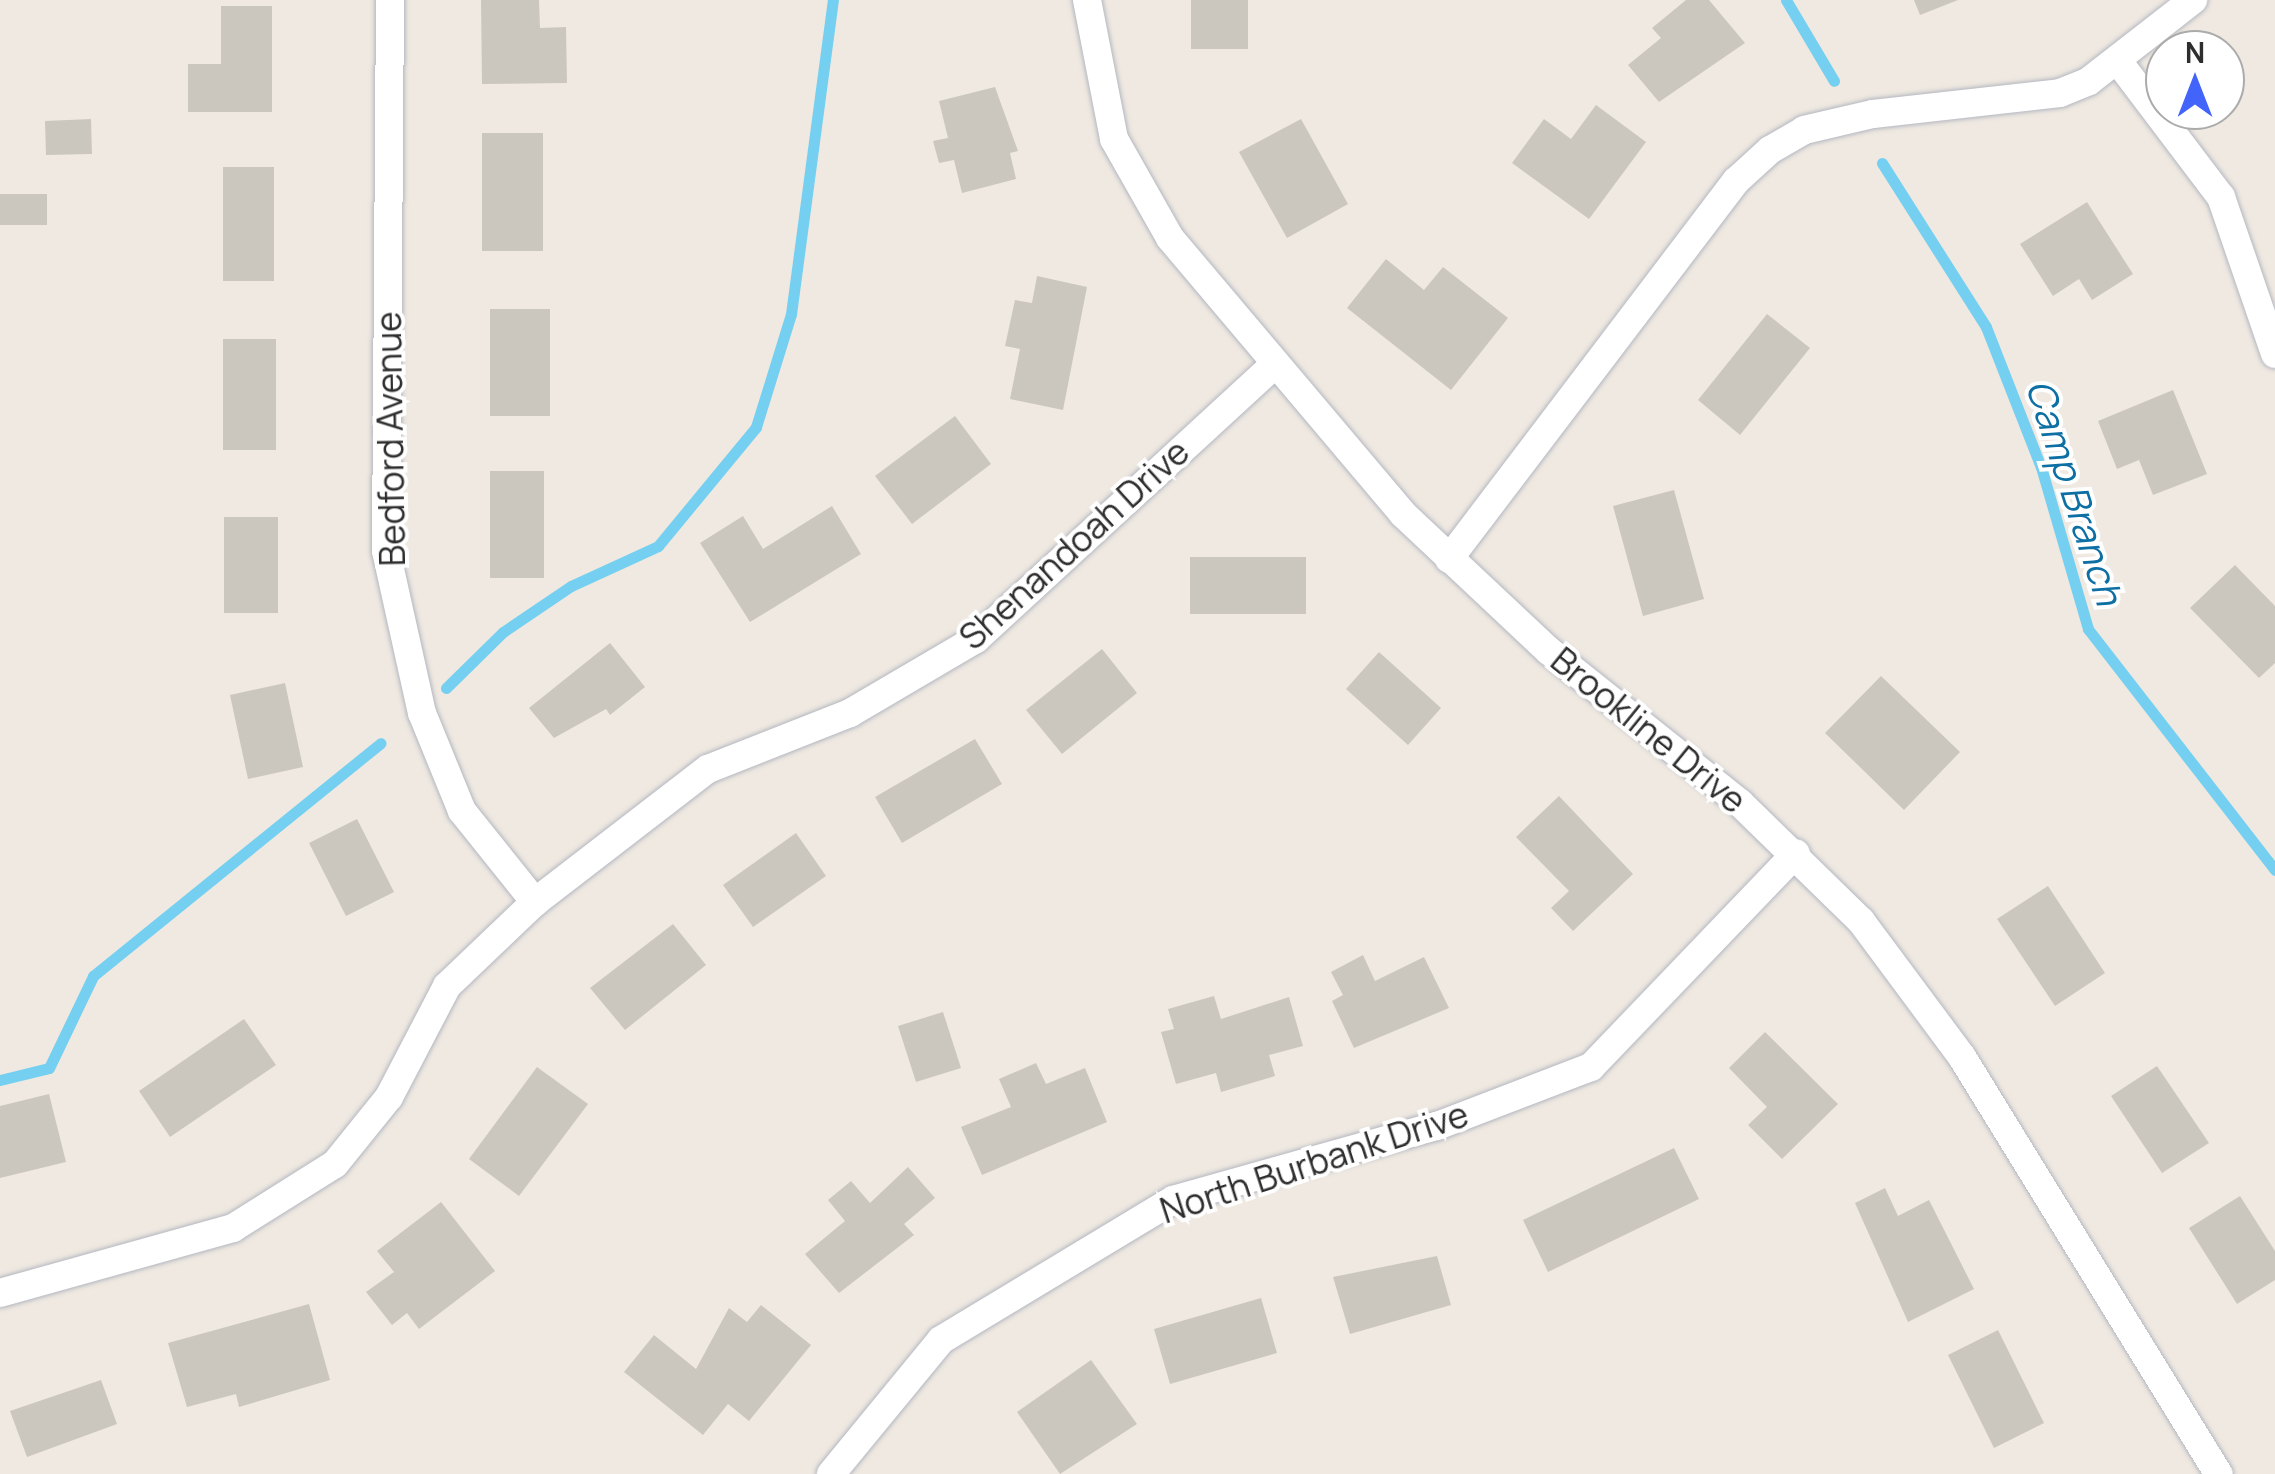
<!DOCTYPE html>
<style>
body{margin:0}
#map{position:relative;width:2275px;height:1474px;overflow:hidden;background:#efe9e1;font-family:Manrope,sans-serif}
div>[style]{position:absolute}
.stream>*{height:11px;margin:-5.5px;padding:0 5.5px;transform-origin:5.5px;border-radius:5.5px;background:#75cff0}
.building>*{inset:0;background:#cbc7bf}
.roads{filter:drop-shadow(0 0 2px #b4b7c1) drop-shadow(0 0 2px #b4b7c1)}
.minor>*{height:28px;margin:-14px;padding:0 14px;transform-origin:14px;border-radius:14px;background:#fff}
span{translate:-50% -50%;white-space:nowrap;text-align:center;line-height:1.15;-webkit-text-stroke:8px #fff;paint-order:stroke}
.street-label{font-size:35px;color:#2e2e2e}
.water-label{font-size:38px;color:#0d6fa3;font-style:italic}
.north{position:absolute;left:2145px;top:30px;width:100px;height:100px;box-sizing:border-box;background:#fff;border:2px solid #ababab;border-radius:50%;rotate:0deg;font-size:28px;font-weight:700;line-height:40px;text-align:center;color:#2e2e2e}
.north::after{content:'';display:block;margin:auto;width:35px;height:45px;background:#4264fb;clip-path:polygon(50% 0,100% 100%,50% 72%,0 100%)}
</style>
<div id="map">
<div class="stream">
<div style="left:1786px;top:0;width:94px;rotate:59.3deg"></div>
<div style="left:1882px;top:163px;width:194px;rotate:57.6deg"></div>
<div style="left:1986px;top:327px;width:150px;rotate:68.6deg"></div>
<div style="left:2041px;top:467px;width:169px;rotate:73.8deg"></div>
<div style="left:2088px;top:629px;width:305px;rotate:52.2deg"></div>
<div style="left:446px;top:688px;width:80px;rotate:-44.5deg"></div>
<div style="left:503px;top:632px;width:82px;rotate:-34.1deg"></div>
<div style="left:571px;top:586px;width:96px;rotate:-24.7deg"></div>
<div style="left:658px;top:546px;width:154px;rotate:-50.5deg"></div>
<div style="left:756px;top:427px;width:118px;rotate:-72.8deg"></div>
<div style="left:791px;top:314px;width:317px;rotate:-82.4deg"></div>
<div style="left:0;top:1080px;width:50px;rotate:-13.8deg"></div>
<div style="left:49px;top:1068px;width:102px;rotate:-64.4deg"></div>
<div style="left:93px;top:976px;width:370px;rotate:-39deg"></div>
</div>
<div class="building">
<div style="clip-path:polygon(481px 0,539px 0,540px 28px,566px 27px,567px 83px,482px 84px)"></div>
<div style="clip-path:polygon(1191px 0,1248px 0,1248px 49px,1191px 49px)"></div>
<div style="clip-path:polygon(1686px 0,1709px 0,1745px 43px,1659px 102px,1628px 65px,1661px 38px,1652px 28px)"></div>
<div style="clip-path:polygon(1914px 0,1958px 0,1920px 15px)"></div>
<div style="clip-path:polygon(221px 6px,272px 6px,272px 112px,188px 112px,188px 64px,221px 64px)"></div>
<div style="clip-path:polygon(995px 87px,1018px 151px,1010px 153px,1016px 179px,962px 193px,954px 160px,939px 163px,933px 141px,948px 138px,939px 101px)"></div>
<div style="clip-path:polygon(1596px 105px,1646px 142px,1589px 219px,1512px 163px,1544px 119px,1571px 139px)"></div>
<div style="clip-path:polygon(91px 119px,92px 154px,46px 155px,45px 121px)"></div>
<div style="clip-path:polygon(1301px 119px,1348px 204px,1287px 238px,1239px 152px)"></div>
<div style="clip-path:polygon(482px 133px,543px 133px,543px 251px,482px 251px)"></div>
<div style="clip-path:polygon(223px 167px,274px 167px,274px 281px,223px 281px)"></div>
<div style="clip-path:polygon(0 194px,47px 194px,47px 225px,0 225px)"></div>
<div style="clip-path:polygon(2087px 202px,2133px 274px,2092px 300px,2079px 279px,2053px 296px,2020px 244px)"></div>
<div style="clip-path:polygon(1386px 259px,1424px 290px,1443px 267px,1508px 318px,1451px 390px,1347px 308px)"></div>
<div style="clip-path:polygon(1037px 276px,1087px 287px,1063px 410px,1010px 399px,1020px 349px,1005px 346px,1015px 300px,1032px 303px)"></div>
<div style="clip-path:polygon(490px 309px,550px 309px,550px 416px,490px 416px)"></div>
<div style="clip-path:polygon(1767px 314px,1810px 348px,1740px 435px,1698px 400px)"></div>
<div style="clip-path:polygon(223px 339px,276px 339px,276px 450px,223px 450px)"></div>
<div style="clip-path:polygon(2173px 390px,2207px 474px,2153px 495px,2139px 460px,2117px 469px,2098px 421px)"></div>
<div style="clip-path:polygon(955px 416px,991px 464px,912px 524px,875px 476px)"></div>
<div style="clip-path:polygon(490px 471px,544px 471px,544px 578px,490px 578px)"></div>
<div style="clip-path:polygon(1674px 490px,1704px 599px,1643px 616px,1613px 506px)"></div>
<div style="clip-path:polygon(832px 506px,861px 554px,750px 622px,700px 543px,743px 516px,763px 549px)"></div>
<div style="clip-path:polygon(224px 517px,278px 517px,278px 613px,224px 613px)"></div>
<div style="clip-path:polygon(1190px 557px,1306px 557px,1306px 614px,1190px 614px)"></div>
<div style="clip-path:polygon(2235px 565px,2275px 606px,2275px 663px,2259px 678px,2190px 608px)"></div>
<div style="clip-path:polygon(610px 643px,645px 687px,610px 715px,606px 709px,554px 738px,529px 708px)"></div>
<div style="clip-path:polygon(1102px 649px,1137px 693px,1062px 754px,1026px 710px)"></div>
<div style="clip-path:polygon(1379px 652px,1441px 708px,1408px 745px,1346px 689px)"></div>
<div style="clip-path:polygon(1881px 676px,1960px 752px,1904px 810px,1825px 733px)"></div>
<div style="clip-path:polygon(285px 683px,303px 767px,248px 779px,230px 695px)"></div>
<div style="clip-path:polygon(975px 739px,1002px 784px,902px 843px,875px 797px)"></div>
<div style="clip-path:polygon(1559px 796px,1633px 874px,1573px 931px,1551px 908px,1569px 891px,1516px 837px)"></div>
<div style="clip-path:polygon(357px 819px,394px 892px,346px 916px,309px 843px)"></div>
<div style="clip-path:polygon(796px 833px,826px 876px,753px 927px,723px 885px)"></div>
<div style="clip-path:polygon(2048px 886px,2105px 973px,2055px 1006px,1997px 919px)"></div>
<div style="clip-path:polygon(673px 924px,706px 965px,625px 1030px,590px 988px)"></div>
<div style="clip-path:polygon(1363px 955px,1375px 981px,1424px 957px,1449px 1008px,1354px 1048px,1332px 1001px,1343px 995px,1331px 972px)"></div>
<div style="clip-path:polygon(1214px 996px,1221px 1019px,1289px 997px,1303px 1046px,1269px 1055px,1275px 1076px,1221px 1092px,1216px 1073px,1176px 1084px,1161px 1032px,1174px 1029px,1168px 1009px)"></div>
<div style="clip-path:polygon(943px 1012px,961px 1068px,916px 1082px,898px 1026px)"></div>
<div style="clip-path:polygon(244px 1019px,276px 1065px,170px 1137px,139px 1091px)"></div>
<div style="clip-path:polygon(1765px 1032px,1838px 1104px,1782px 1159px,1748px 1125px,1767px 1107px,1729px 1068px)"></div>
<div style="clip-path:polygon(1036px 1063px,1046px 1084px,1085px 1068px,1107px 1122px,982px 1175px,961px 1127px,1011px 1107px,999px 1079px)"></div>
<div style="clip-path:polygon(2157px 1066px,2209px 1143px,2162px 1173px,2111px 1096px)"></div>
<div style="clip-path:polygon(537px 1067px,588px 1104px,519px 1196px,469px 1159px)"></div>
<div style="clip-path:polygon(49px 1094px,66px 1162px,0 1178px,0 1106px)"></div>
<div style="clip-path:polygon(1674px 1148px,1699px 1199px,1548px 1272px,1523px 1220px)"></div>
<div style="clip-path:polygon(908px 1167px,935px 1198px,904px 1224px,914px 1235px,839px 1293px,805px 1254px,845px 1221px,828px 1200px,851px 1181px,870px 1203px)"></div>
<div style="clip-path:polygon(1885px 1188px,1898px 1216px,1929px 1200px,1974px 1289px,1908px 1322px,1855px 1203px)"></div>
<div style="clip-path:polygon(2240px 1196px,2275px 1251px,2275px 1280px,2237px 1304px,2189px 1228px)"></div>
<div style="clip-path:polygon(441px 1202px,495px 1271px,419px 1329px,407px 1313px,392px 1325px,366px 1292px,394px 1272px,377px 1251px)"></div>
<div style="clip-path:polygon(1437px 1256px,1451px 1305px,1350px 1334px,1333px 1277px)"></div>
<div style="clip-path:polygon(1261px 1298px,1277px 1353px,1170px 1384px,1154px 1329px)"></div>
<div style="clip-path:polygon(309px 1304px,330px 1380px,239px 1407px,236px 1394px,187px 1407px,168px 1343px)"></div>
<div style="clip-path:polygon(761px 1305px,811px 1345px,749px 1421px,728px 1404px,703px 1435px,624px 1372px,654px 1335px,696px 1369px,729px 1308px,747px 1322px)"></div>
<div style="clip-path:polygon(1998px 1330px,2044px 1423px,1994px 1448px,1948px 1355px)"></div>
<div style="clip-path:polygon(1091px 1360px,1137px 1424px,1060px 1474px,1017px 1412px)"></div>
<div style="clip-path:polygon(101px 1380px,117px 1424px,27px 1457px,10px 1411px)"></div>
</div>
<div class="roads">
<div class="minor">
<div style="left:390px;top:0;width:551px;rotate:90.42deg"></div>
<div style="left:386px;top:551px;width:166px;rotate:77.5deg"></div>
<div style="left:422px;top:713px;width:106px;rotate:67.8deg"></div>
<div style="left:462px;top:811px;width:117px;rotate:51.3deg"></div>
<div style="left:1087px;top:0;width:142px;rotate:79deg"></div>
<div style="left:1114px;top:139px;width:114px;rotate:60.5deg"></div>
<div style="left:1170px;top:238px;width:361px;rotate:49.8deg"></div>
<div style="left:1403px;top:514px;width:200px;rotate:43.2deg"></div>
<div style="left:1549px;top:651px;width:244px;rotate:38.5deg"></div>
<div style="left:1740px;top:803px;width:169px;rotate:44.3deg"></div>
<div style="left:1861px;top:921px;width:169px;rotate:53.4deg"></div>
<div style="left:1962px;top:1057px;width:490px;rotate:58.4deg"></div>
<div style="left:2118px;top:61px;width:171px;rotate:52.9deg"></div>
<div style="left:2221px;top:197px;width:166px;rotate:71deg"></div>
<div style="left:1449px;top:559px;width:475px;rotate:-52.8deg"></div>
<div style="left:1736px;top:181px;width:46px;rotate:-42.4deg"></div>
<div style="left:1770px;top:150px;width:39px;rotate:-30deg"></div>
<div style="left:1804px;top:130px;width:71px;rotate:-13.1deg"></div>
<div style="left:1873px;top:114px;width:188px;rotate:-6.4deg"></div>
<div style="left:2060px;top:93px;width:31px;rotate:-22deg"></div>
<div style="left:2089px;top:81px;width:132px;rotate:-37.9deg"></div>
<div style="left:0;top:1293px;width:242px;rotate:-15.6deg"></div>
<div style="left:233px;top:1228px;width:120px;rotate:-32.1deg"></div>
<div style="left:335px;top:1164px;width:86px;rotate:-51.1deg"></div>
<div style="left:389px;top:1097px;width:125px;rotate:-62.4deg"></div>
<div style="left:447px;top:986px;width:122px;rotate:-43.7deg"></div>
<div style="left:535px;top:902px;width:218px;rotate:-37.6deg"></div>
<div style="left:708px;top:769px;width:153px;rotate:-21.5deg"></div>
<div style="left:850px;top:713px;width:146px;rotate:-30.4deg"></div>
<div style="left:976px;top:639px;width:405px;rotate:-42.6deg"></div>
<div style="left:831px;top:1474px;width:173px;rotate:-50.6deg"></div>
<div style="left:941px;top:1340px;width:271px;rotate:-31.1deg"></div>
<div style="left:1173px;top:1200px;width:274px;rotate:-15.7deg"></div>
<div style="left:1437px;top:1126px;width:165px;rotate:-21deg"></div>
<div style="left:1591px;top:1067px;width:296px;rotate:-46.2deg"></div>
</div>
</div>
<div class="street-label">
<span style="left:390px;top:439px;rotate:-91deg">Bedford Avenue</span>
<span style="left:1074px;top:544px;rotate:-42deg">Shenandoah Drive</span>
<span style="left:1649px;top:730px;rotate:39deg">Brookline Drive</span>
<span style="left:1314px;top:1162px;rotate:-18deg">North Burbank Drive</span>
</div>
<div class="water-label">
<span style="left:2075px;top:492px;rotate:72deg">Camp Branch</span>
</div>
<div class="north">N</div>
</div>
